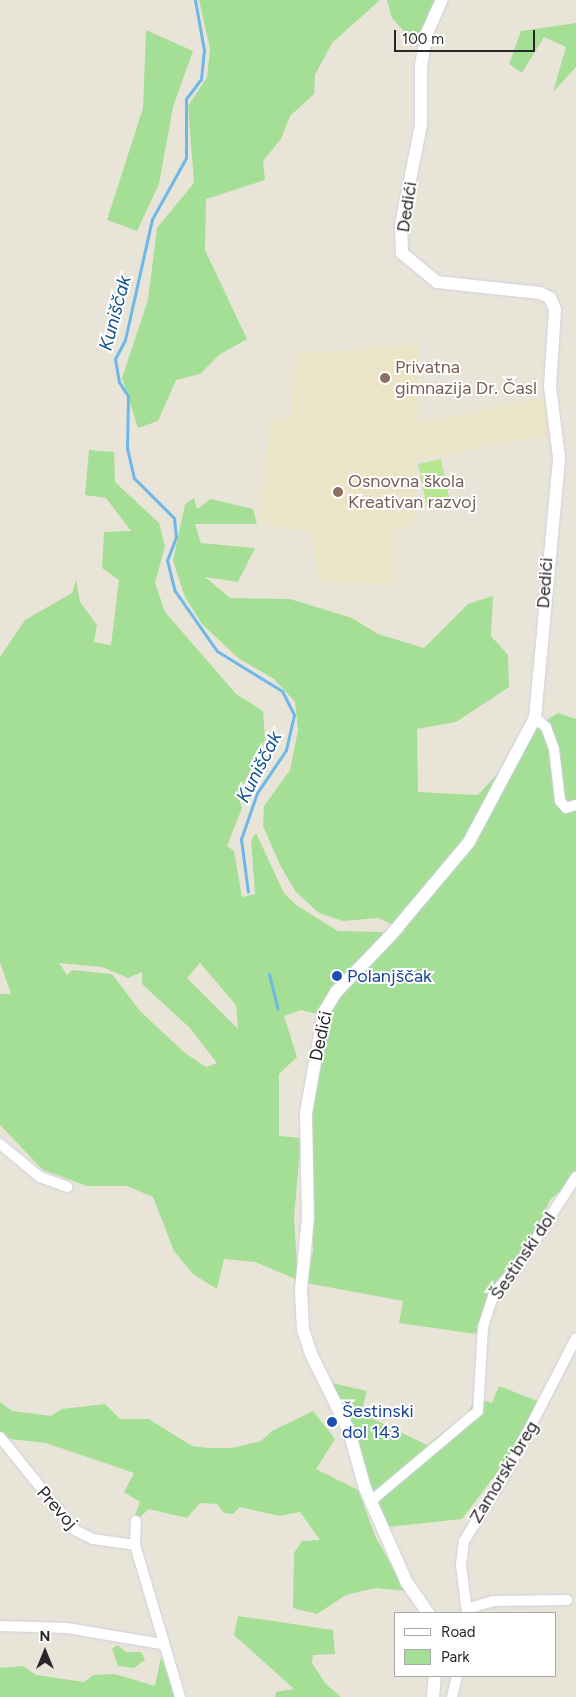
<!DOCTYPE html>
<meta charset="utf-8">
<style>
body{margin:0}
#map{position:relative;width:576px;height:1697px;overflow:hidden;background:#e9e4d8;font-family:Figtree,sans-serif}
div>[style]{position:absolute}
.education>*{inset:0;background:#ebe4c7}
.green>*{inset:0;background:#a5df96}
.pitch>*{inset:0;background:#b7e691}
.stream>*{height:3px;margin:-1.5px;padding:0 1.5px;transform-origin:1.5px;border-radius:1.5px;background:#6db8e9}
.roads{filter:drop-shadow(0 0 1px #cecfe0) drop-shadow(0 0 1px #cecfe0)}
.minor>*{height:10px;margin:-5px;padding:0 5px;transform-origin:5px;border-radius:5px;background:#fff}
.tertiary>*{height:12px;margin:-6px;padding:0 6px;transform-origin:6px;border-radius:6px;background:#fff}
.dots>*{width:14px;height:14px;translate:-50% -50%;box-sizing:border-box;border:2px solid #fff;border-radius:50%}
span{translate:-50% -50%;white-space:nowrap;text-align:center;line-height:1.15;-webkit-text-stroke:4px #fff;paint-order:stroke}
.street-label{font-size:18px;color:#272727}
.education-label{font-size:18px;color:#785e54}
.left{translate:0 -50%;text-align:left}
.transit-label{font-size:18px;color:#164399}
.water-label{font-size:19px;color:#125490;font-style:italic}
.legend{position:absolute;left:394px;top:1612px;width:162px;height:65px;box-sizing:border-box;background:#fff;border:1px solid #a9a9a9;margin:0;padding:6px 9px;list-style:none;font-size:15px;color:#272727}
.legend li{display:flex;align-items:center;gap:10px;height:25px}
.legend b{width:25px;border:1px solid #a9a9a9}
.north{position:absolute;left:20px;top:1627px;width:50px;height:50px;-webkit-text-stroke:4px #fff;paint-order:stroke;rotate:0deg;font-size:14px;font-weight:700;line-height:20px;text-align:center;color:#272727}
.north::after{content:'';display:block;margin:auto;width:18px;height:22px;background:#272727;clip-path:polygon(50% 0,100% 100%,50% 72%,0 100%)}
.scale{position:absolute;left:394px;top:30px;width:141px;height:22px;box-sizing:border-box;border:2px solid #272727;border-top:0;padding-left:6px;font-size:15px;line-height:18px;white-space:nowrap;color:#272727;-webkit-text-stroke:4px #fff;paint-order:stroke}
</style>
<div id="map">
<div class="education">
<div style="clip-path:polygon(419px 344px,417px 423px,545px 398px,549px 435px,415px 460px,414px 526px,393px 530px,394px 584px,318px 582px,313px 532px,259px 524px,271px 419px,290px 418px,296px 354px)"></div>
</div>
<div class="green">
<div style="clip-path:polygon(199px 0,380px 0,332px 43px,315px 75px,314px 94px,290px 116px,281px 139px,263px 161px,265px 180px,206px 199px,205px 250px,247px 339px,219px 355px,200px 374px,176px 380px,158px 421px,138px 428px,122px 378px,148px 300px,157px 228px,194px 183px,188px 106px,207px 77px,210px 49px)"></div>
<div style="clip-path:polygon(387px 0,436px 0,417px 46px,392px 18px)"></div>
<div style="clip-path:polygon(576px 23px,576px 67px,553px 92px,566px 47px,544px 37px,522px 73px,509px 64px,521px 31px)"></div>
<div style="clip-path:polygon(146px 30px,193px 51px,173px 107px,159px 184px,137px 231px,107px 220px,143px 108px)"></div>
<div style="clip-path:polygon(evenodd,89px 450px,114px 452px,115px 482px,159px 523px,165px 546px,155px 583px,165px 612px,236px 694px,263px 711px,265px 740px,238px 796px,242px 808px,227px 846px,234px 851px,242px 897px,255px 894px,251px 840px,256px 833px,284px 893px,296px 905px,338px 931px,382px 932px,382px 938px,328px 993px,317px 1014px,301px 1010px,284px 1016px,297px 1057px,279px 1074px,279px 1136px,301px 1138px,294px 1218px,298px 1280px,255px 1262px,224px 1259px,217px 1289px,193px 1274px,174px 1251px,153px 1197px,127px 1186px,87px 1186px,43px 1170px,0 1125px,0 994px,11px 994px,0 962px,0 657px,25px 620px,72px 593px,76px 580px,80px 602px,97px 625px,94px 642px,111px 645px,119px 580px,102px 568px,104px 532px,131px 531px,106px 498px,85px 495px,89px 450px,59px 963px,102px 967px,128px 978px,142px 972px,142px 984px,190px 1028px,217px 1063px,206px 1067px,185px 1053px,140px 1011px,112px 974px,72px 970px,67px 975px,59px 963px,89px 450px,200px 963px,236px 1005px,238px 1029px,187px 978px,200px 963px)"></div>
<div style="clip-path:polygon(194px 498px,197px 509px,211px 499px,253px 509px,257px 524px,195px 524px,201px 543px,255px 548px,238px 582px,205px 577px,230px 598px,290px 599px,352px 618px,378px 634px,424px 648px,468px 604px,493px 596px,491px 636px,508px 655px,509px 687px,456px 722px,417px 729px,418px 792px,478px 795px,499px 772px,516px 740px,558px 713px,576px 719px,576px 1177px,550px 1200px,533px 1237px,497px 1281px,476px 1334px,399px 1323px,403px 1301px,306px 1283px,313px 1251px,310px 1106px,332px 1006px,405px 930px,378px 918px,343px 921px,319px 913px,296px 892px,281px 867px,263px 826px,264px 806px,290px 770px,298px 730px,295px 702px,274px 679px,238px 658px,202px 624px,185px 597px,173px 561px,185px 504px)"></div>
<div style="clip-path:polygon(328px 1382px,367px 1391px,361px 1413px,427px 1445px,467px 1414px,476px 1398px,492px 1403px,499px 1386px,540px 1402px,506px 1461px,462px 1519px,387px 1527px)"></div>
<div style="clip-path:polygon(0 1402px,12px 1411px,51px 1416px,62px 1409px,105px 1404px,120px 1419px,149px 1419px,192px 1446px,209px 1448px,232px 1448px,261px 1441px,272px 1431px,313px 1411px,335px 1439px,316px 1469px,358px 1490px,376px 1538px,406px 1591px,375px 1588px,346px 1595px,317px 1614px,293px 1608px,294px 1553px,302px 1541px,320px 1540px,300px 1512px,280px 1516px,240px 1507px,233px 1514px,224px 1513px,217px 1504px,200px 1503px,187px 1518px,149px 1509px,139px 1518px,135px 1515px,140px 1502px,124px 1492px,134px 1473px,46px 1443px,10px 1439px,0 1433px)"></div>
<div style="clip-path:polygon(238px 1616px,333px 1630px,335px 1654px,313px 1655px,312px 1663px,325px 1683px,341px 1697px,275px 1697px,276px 1692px,294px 1689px,234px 1635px)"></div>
<div style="clip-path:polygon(117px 1645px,126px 1652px,141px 1652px,145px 1660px,134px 1668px,118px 1666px,112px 1649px)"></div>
<div style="clip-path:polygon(161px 1657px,176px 1697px,0 1697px,0 1668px,23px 1666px,36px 1675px,84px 1682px,93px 1675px,115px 1674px,155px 1686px)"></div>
</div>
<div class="pitch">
<div style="clip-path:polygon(441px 459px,450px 502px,427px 507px,418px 464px)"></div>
</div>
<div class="stream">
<div style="left:195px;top:0;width:51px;rotate:79.8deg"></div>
<div style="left:204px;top:50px;width:29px;rotate:96deg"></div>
<div style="left:201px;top:79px;width:25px;rotate:127deg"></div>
<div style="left:186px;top:99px;width:59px;rotate:90deg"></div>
<div style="left:186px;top:158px;width:70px;rotate:119.1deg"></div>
<div style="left:152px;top:219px;width:124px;rotate:102.6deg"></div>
<div style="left:125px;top:340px;width:21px;rotate:118deg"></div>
<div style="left:115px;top:359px;width:23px;rotate:80deg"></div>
<div style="left:119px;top:382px;width:17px;rotate:57deg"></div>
<div style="left:128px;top:396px;width:52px;rotate:91.1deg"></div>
<div style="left:127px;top:448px;width:31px;rotate:77deg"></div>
<div style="left:134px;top:478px;width:57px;rotate:45deg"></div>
<div style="left:174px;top:518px;width:19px;rotate:84deg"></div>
<div style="left:176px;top:537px;width:25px;rotate:111deg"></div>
<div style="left:167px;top:560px;width:32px;rotate:76deg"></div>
<div style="left:175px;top:591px;width:73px;rotate:55deg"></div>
<div style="left:217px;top:651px;width:76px;rotate:31.6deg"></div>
<div style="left:282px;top:691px;width:27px;rotate:63deg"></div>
<div style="left:294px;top:715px;width:36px;rotate:103deg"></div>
<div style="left:286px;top:750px;width:52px;rotate:124deg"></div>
<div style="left:257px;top:793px;width:49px;rotate:109.2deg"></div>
<div style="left:241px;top:839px;width:53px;rotate:82.5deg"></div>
<div style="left:269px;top:974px;width:36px;rotate:76deg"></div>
</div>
<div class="roads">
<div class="minor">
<div style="left:535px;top:718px;width:14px;rotate:39deg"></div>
<div style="left:546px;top:727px;width:23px;rotate:70deg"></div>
<div style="left:554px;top:749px;width:52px;rotate:83.4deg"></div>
<div style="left:560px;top:801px;width:9px;rotate:49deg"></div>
<div style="left:566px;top:808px;width:10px;rotate:-17deg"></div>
<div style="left:0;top:1144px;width:52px;rotate:39.5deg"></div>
<div style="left:40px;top:1177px;width:29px;rotate:20deg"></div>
<div style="left:0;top:1437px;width:119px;rotate:51.1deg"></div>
<div style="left:75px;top:1530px;width:20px;rotate:27deg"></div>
<div style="left:93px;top:1539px;width:42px;rotate:8.1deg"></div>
<div style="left:135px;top:1545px;width:159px;rotate:73.5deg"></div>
<div style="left:371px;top:1501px;width:140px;rotate:-40.1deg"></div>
<div style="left:478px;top:1411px;width:84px;rotate:-86.6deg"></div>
<div style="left:483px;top:1327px;width:36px;rotate:-72deg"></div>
<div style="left:494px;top:1293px;width:38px;rotate:-48deg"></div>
<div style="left:519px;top:1265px;width:105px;rotate:-57.1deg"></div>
<div style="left:135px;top:1545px;width:24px;rotate:-88deg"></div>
<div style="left:467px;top:1609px;width:27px;rotate:-17deg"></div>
<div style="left:493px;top:1601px;width:74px;rotate:-0.8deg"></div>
<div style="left:467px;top:1613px;width:48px;rotate:-97.1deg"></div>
<div style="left:461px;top:1565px;width:24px;rotate:-83deg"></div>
<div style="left:464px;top:1541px;width:86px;rotate:-58.3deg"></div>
<div style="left:509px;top:1468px;width:146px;rotate:-62.7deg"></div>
<div style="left:0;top:1626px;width:67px;rotate:1.7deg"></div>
<div style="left:67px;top:1628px;width:96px;rotate:9.6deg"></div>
<div style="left:452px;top:1697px;width:22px;rotate:-77deg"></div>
</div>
<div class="tertiary">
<div style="left:428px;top:1613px;width:39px;rotate:-125deg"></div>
<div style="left:406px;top:1581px;width:102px;rotate:-113.8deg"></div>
<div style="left:365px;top:1488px;width:59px;rotate:-105.7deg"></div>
<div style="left:349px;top:1431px;width:86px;rotate:-116.3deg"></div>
<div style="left:311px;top:1354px;width:25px;rotate:-108deg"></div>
<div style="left:303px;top:1330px;width:40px;rotate:-92.9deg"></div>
<div style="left:301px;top:1290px;width:73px;rotate:-84.5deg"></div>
<div style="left:308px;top:1217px;width:104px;rotate:-91.1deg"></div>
<div style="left:306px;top:1113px;width:103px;rotate:-79.9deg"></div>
<div style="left:324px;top:1012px;width:23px;rotate:-59deg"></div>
<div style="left:336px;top:992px;width:79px;rotate:-46deg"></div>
<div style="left:391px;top:935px;width:121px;rotate:-50deg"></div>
<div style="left:469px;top:842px;width:140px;rotate:-62deg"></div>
<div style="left:535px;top:718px;width:262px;rotate:-84.7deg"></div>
<div style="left:559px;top:457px;width:71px;rotate:-97.3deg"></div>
<div style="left:550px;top:387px;width:78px;rotate:-86.3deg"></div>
<div style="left:555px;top:309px;width:12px;rotate:-114deg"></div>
<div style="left:550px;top:298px;width:11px;rotate:-153deg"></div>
<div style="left:540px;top:293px;width:104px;rotate:-173.9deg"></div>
<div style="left:437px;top:282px;width:45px;rotate:-140.4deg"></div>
<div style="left:402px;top:253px;width:28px;rotate:-92deg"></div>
<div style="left:401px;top:225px;width:102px;rotate:-78.7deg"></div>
<div style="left:421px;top:125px;width:60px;rotate:-90deg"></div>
<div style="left:421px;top:65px;width:33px;rotate:-79deg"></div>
<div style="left:427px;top:33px;width:36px;rotate:-66deg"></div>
<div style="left:433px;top:1697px;width:21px;rotate:-85deg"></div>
</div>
</div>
<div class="dots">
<div style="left:385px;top:378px;background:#8d6e63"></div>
<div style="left:338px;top:492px;background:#8d6e63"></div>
<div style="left:337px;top:976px;background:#1a4fb4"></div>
<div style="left:332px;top:1422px;background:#1a4fb4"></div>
</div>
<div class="street-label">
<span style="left:407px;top:207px;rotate:-81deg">Dedići</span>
<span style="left:545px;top:583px;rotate:-86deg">Dedići</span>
<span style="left:321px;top:1036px;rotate:-78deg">Dedići</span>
<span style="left:523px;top:1256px;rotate:-56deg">Šestinski dol</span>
<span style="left:504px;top:1472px;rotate:-59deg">Zamorski breg</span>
<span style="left:57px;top:1508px;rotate:48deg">Prevoj</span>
</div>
<div class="education-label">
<span class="left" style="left:395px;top:378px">Privatna<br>gimnazija Dr. Časl</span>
<span class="left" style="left:348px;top:492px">Osnovna škola<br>Kreativan razvoj</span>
</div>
<div class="transit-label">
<span class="left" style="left:347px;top:976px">Polanjščak</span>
<span class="left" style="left:342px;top:1422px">Šestinski<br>dol 143</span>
</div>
<div class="water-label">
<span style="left:115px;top:313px;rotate:-75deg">Kuniščak</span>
<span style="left:259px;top:767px;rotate:-63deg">Kuniščak</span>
</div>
<ul class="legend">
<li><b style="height:6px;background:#fff"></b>Road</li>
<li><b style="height:14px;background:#a5df96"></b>Park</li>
</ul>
<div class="north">N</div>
<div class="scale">100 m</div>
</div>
